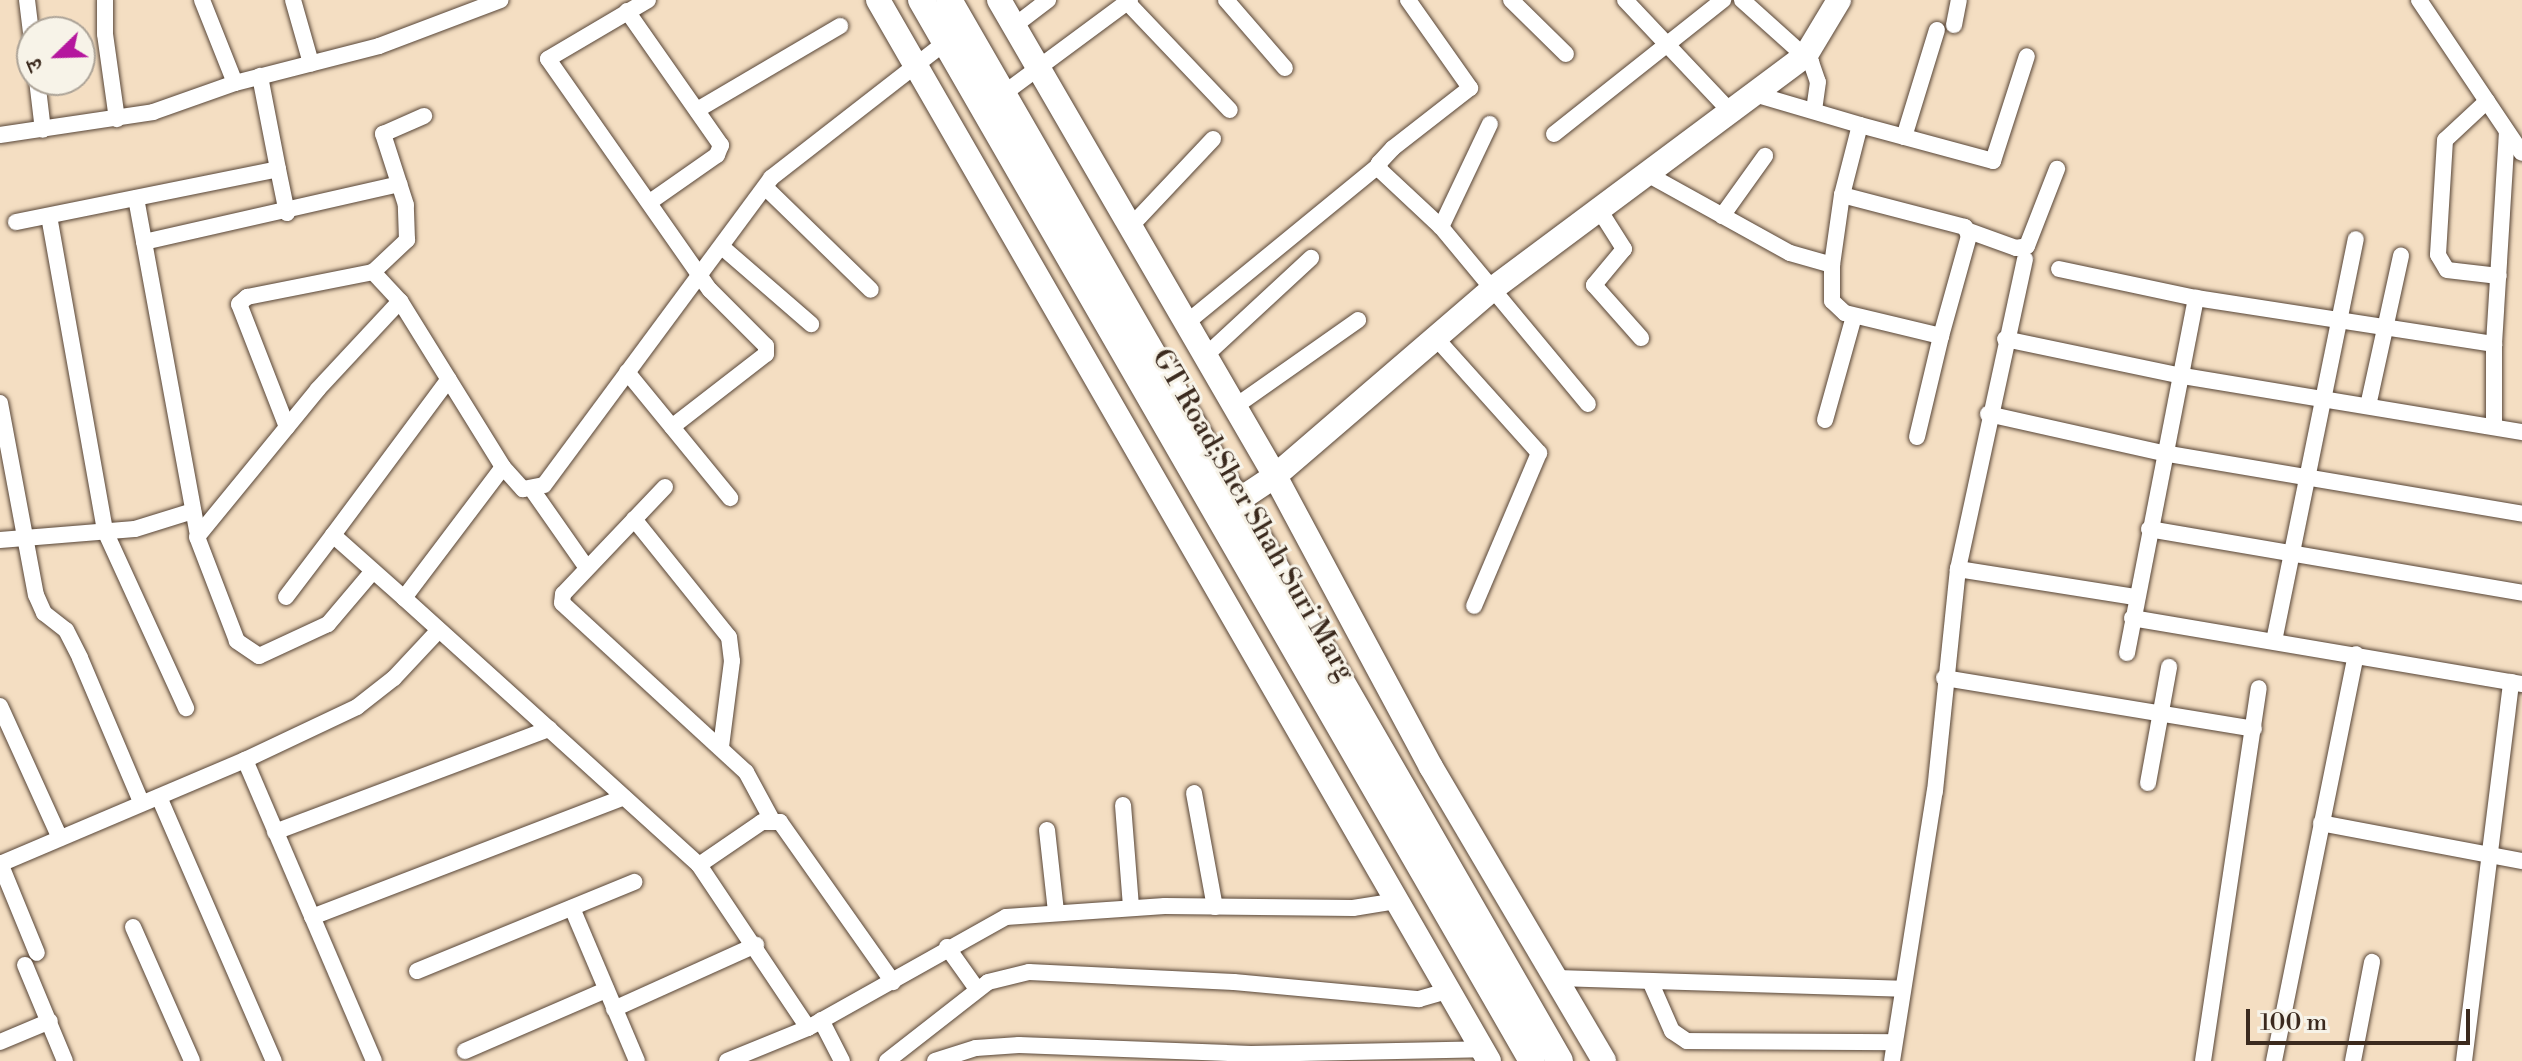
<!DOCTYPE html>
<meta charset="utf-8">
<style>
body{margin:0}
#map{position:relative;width:2522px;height:1061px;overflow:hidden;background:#f4dec2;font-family:"Libre Bodoni","Noto Serif Devanagari",serif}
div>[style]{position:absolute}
.roads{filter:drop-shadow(0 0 2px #574537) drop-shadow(0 0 2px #574537)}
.street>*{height:16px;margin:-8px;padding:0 8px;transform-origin:8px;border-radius:8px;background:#fff}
.secondary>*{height:24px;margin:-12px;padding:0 12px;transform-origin:12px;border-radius:12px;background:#fff}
.primary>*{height:26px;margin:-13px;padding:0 13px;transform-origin:13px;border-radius:13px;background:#fff}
span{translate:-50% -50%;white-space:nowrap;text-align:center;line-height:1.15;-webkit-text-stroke:6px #f7f3e8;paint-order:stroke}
.street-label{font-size:28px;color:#3b2a1e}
.north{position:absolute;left:16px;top:16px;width:80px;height:80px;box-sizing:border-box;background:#f7f3e8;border:2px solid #aca397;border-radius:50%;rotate:247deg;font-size:22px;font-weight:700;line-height:32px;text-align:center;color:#3b2a1e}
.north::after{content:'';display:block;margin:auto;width:28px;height:36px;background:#b5179e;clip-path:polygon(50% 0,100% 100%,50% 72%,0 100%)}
.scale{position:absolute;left:2246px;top:1009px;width:224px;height:36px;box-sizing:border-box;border:4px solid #3b2a1e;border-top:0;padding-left:10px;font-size:24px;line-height:28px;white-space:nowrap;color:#3b2a1e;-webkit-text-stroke:6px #f7f3e8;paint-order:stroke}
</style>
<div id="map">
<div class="roads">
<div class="street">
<div style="left:27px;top:0;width:38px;rotate:83deg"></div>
<div style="left:105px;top:0;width:34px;rotate:90deg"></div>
<div style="left:105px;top:34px;width:86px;rotate:82deg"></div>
<div style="left:202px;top:0;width:89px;rotate:68.3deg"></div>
<div style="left:293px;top:0;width:66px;rotate:74.1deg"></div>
<div style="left:648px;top:0;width:116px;rotate:149.5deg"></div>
<div style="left:548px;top:59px;width:282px;rotate:55deg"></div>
<div style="left:710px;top:290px;width:79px;rotate:45deg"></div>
<div style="left:766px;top:346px;width:8px;rotate:90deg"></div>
<div style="left:766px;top:354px;width:119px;rotate:142.2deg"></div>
<div style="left:1226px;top:0;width:90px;rotate:49.1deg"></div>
<div style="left:1408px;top:0;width:108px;rotate:54.8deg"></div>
<div style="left:1470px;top:88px;width:98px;rotate:142.1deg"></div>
<div style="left:1393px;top:148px;width:21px;rotate:133deg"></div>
<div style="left:1379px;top:163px;width:7px;rotate:82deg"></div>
<div style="left:1380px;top:170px;width:83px;rotate:43.1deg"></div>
<div style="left:1441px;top:227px;width:230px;rotate:50.3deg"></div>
<div style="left:1511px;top:0;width:77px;rotate:44.5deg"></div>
<div style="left:1625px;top:0;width:154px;rotate:46.6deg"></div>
<div style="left:1742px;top:0;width:93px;rotate:41.9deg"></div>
<div style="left:1811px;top:62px;width:21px;rotate:71deg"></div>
<div style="left:1818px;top:82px;width:27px;rotate:98deg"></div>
<div style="left:2419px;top:0;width:184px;rotate:56.1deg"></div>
<div style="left:1127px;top:2px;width:149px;rotate:46.4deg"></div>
<div style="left:627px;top:11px;width:164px;rotate:55deg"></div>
<div style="left:721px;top:145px;width:11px;rotate:112deg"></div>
<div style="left:717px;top:155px;width:82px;rotate:145deg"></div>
<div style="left:1954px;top:25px;width:25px;rotate:-79deg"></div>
<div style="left:1014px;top:26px;width:43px;rotate:-37.4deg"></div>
<div style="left:37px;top:80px;width:50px;rotate:83.2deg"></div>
<div style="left:1003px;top:94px;width:158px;rotate:-36.5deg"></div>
<div style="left:2487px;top:101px;width:57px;rotate:137.1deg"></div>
<div style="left:2445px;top:140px;width:115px;rotate:93.5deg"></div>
<div style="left:2438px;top:255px;width:17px;rotate:59deg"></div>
<div style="left:2447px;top:270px;width:52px;rotate:6.6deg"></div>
<div style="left:697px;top:110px;width:166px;rotate:-30.4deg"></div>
<div style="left:1860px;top:125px;width:138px;rotate:15.1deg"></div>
<div style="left:1993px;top:161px;width:110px;rotate:-72.1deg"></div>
<div style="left:1554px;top:134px;width:216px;rotate:-38.4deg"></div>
<div style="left:0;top:135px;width:155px;rotate:-8.5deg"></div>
<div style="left:153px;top:112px;width:87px;rotate:-19.5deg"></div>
<div style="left:235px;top:83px;width:149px;rotate:-14.4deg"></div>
<div style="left:379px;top:46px;width:130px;rotate:-20.7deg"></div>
<div style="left:1904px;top:137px;width:112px;rotate:-72.9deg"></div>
<div style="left:278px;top:169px;width:45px;rotate:78.4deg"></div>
<div style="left:1649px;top:175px;width:161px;rotate:29deg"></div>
<div style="left:1790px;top:253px;width:44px;rotate:15.9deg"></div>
<div style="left:1832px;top:265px;width:71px;rotate:-81.9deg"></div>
<div style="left:1842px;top:195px;width:72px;rotate:-75.6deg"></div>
<div style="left:1860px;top:125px;width:109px;rotate:-163.6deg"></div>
<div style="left:766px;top:188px;width:146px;rotate:44.2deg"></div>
<div style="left:136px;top:198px;width:340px;rotate:79.6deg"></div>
<div style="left:1600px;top:211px;width:45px;rotate:57.7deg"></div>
<div style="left:1624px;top:249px;width:47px;rotate:129.8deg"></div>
<div style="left:1594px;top:285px;width:71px;rotate:48.4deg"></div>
<div style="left:49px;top:216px;width:320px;rotate:79.9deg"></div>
<div style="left:105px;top:531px;width:195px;rotate:65.4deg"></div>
<div style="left:1722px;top:216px;width:74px;rotate:-54.4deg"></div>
<div style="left:16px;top:222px;width:267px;rotate:-11.4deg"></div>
<div style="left:278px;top:169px;width:95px;rotate:-101deg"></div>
<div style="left:1130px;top:227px;width:121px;rotate:-46.7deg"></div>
<div style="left:1441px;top:227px;width:114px;rotate:-64.6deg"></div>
<div style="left:1969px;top:231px;width:50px;rotate:19.9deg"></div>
<div style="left:2016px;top:248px;width:11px;rotate:-10deg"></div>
<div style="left:2027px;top:246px;width:83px;rotate:-68.7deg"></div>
<div style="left:144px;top:242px;width:262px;rotate:-12.8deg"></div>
<div style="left:722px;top:247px;width:118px;rotate:40.9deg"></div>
<div style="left:1832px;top:265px;width:36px;rotate:90deg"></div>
<div style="left:1832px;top:301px;width:18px;rotate:43deg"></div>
<div style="left:1845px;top:313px;width:99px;rotate:13.5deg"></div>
<div style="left:1941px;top:336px;width:104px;rotate:-74.4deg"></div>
<div style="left:1969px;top:236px;width:10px;rotate:-114deg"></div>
<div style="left:1965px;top:227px;width:127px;rotate:-165.4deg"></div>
<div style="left:2059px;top:269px;width:140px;rotate:12deg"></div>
<div style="left:2196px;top:298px;width:302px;rotate:8.8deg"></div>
<div style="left:1185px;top:324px;width:249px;rotate:-39.3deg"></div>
<div style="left:1435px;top:337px;width:156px;rotate:48.1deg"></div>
<div style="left:1539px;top:453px;width:166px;rotate:113deg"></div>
<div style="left:2005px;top:339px;width:176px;rotate:11.8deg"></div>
<div style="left:2177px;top:375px;width:350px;rotate:9.4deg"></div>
<div style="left:1204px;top:357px;width:146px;rotate:-42.8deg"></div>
<div style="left:627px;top:372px;width:163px;rotate:50.7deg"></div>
<div style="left:0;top:403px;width:195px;rotate:79.4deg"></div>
<div style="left:36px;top:595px;width:20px;rotate:66deg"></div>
<div style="left:44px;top:613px;width:28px;rotate:38deg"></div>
<div style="left:66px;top:630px;width:31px;rotate:63deg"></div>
<div style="left:80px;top:658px;width:156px;rotate:67deg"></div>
<div style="left:2368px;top:406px;width:154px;rotate:-77.6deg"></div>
<div style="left:1233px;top:408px;width:153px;rotate:-35.1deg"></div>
<div style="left:1988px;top:414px;width:179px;rotate:12.6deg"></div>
<div style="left:2163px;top:453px;width:364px;rotate:9.6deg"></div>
<div style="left:1825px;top:420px;width:108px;rotate:-74.4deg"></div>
<div style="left:287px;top:427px;width:132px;rotate:-111.3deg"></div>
<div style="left:239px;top:304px;width:11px;rotate:-41deg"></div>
<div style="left:247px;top:297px;width:128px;rotate:-11.2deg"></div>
<div style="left:373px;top:272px;width:47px;rotate:-43.3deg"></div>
<div style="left:407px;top:240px;width:35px;rotate:-92deg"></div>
<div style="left:406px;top:205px;width:75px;rotate:-107.9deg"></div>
<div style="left:383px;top:134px;width:45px;rotate:-23.7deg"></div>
<div style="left:2494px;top:427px;width:83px;rotate:-90deg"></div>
<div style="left:2494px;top:344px;width:212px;rotate:-86.5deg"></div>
<div style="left:1917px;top:437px;width:104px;rotate:-76.6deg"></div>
<div style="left:503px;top:467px;width:30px;rotate:48deg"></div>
<div style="left:523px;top:489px;width:21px;rotate:-11deg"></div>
<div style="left:544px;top:485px;width:382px;rotate:-53.5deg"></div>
<div style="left:771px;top:178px;width:222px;rotate:-37.9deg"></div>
<div style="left:665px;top:487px;width:148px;rotate:133.6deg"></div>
<div style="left:563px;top:594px;width:9px;rotate:96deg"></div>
<div style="left:562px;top:603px;width:250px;rotate:42.6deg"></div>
<div style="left:746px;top:772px;width:55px;rotate:61.6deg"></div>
<div style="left:533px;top:491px;width:94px;rotate:55deg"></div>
<div style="left:634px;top:519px;width:151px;rotate:51.2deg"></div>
<div style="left:729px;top:637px;width:24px;rotate:83deg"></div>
<div style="left:732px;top:661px;width:87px;rotate:97.3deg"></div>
<div style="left:2149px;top:529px;width:378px;rotate:9.7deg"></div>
<div style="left:333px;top:535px;width:194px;rotate:-53.4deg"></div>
<div style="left:0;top:540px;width:135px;rotate:-4.7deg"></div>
<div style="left:135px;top:529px;width:61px;rotate:-17.2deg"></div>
<div style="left:1958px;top:569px;width:179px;rotate:9deg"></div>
<div style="left:373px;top:571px;width:70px;rotate:130.3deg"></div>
<div style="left:328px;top:624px;width:76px;rotate:155.1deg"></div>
<div style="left:259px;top:656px;width:27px;rotate:-146deg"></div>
<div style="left:237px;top:641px;width:111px;rotate:-111deg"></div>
<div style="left:197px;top:537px;width:191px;rotate:-50.7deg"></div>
<div style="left:318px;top:389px;width:120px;rotate:-47deg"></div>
<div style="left:286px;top:597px;width:78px;rotate:-52.8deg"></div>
<div style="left:333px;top:535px;width:95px;rotate:41.6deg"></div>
<div style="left:2132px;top:618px;width:396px;rotate:9.6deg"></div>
<div style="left:2274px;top:641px;width:410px;rotate:-78.5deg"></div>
<div style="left:2127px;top:653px;width:362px;rotate:-79deg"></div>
<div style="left:1944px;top:678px;width:314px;rotate:9.3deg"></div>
<div style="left:0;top:706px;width:145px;rotate:65.6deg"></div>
<div style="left:549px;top:729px;width:202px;rotate:42.2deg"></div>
<div style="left:699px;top:865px;width:196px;rotate:56.2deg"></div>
<div style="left:808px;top:1028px;width:227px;rotate:-29.3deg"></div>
<div style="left:1006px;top:917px;width:159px;rotate:-4deg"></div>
<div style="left:1165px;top:906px;width:188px;rotate:0.6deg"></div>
<div style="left:1353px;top:908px;width:45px;rotate:-9deg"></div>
<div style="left:245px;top:760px;width:124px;rotate:-25.3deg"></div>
<div style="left:357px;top:707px;width:47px;rotate:-38.1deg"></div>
<div style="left:394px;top:678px;width:64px;rotate:-46.9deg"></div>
<div style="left:2148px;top:783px;width:118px;rotate:-79.7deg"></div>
<div style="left:1194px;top:793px;width:116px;rotate:79.6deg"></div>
<div style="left:159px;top:797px;width:288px;rotate:66.5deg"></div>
<div style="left:1123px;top:805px;width:102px;rotate:85.5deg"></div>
<div style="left:2321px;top:823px;width:205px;rotate:10.7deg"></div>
<div style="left:1047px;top:830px;width:82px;rotate:83.7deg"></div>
<div style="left:275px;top:832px;width:293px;rotate:-20.6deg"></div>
<div style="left:549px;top:729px;width:195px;rotate:-137.9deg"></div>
<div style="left:404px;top:598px;width:164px;rotate:-52.9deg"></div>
<div style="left:503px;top:467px;width:195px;rotate:-121.8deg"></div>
<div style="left:400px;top:301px;width:40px;rotate:-133deg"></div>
<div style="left:0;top:863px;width:97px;rotate:67.7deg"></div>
<div style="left:0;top:864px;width:266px;rotate:-23deg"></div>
<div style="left:245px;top:760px;width:327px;rotate:66.8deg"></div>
<div style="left:699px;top:865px;width:76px;rotate:-34.3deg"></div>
<div style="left:762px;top:822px;width:18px"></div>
<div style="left:780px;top:822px;width:196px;rotate:54.8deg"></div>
<div style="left:572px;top:908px;width:166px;rotate:67deg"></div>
<div style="left:312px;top:917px;width:334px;rotate:-21deg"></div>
<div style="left:133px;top:927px;width:146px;rotate:66.2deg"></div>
<div style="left:947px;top:947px;width:52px;rotate:54.5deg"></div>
<div style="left:25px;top:965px;width:104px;rotate:67.4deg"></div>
<div style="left:417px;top:971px;width:235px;rotate:-22.3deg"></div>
<div style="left:1557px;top:978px;width:345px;rotate:1.8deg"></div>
<div style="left:1650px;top:981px;width:55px;rotate:66.3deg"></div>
<div style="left:1672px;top:1031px;width:18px;rotate:34deg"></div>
<div style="left:1687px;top:1041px;width:207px;rotate:0.3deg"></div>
<div style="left:614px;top:1009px;width:156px;rotate:-24.3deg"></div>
<div style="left:821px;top:1020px;width:46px;rotate:62.9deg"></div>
<div style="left:0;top:1042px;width:54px;rotate:-22.8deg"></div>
<div style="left:465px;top:1051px;width:154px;rotate:-23.4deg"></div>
<div style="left:727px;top:1061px;width:87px;rotate:-22.2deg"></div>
<div style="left:887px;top:1061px;width:128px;rotate:-38deg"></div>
<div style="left:988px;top:982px;width:42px;rotate:-13.7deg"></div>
<div style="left:1029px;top:972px;width:205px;rotate:2.8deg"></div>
<div style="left:1234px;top:982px;width:186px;rotate:5.3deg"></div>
<div style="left:1419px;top:999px;width:32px;rotate:-16deg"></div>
<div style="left:935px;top:1061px;width:43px;rotate:-17.6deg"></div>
<div style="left:976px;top:1048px;width:43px;rotate:-4deg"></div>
<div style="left:1019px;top:1045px;width:232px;rotate:2.2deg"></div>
<div style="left:1251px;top:1054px;width:231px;rotate:-1.2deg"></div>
<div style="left:1892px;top:1061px;width:273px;rotate:-81deg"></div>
<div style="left:1935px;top:791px;width:223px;rotate:-84.1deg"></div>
<div style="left:1958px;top:569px;width:317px;rotate:-77.8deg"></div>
<div style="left:2203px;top:1061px;width:377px;rotate:-81.5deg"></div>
<div style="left:2274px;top:1061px;width:415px;rotate:-78.6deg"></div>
<div style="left:2353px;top:1061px;width:101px;rotate:-79.1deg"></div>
<div style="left:2464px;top:1061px;width:382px;rotate:-82.9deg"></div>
</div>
<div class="secondary">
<div style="left:878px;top:0;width:1224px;rotate:60.06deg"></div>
<div style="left:999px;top:0;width:550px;rotate:59.89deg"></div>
<div style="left:1275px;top:476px;width:330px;rotate:61.8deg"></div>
<div style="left:1431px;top:767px;width:341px;rotate:59.5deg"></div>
<div style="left:1221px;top:512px;width:65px;rotate:-33.7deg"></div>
<div style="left:1275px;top:476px;width:290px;rotate:-40.7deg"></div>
<div style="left:1495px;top:287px;width:388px;rotate:-36.7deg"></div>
<div style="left:1806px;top:55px;width:64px;rotate:-59deg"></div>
</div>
<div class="primary">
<div style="left:921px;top:0;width:1224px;rotate:60.06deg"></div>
<div style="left:949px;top:0;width:1224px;rotate:60.06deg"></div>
</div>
</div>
<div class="street-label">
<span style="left:1253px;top:515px;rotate:60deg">GT Road;Sher Shah Suri Marg</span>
</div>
<div class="north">उ</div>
<div class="scale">100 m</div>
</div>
